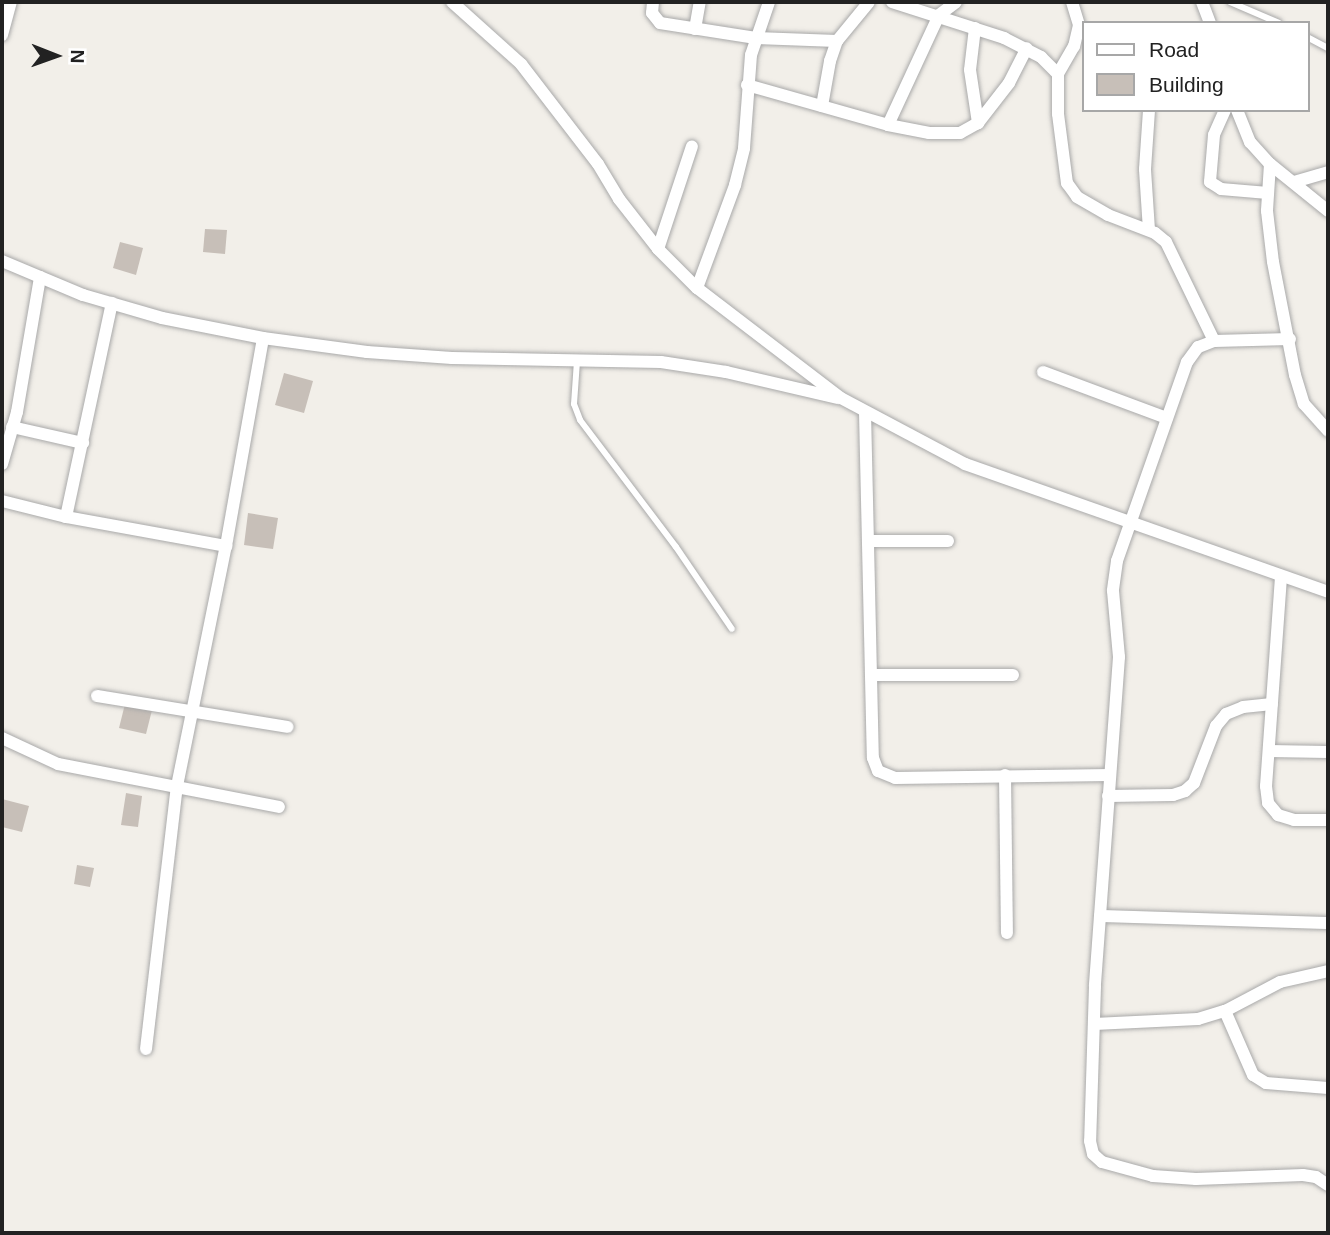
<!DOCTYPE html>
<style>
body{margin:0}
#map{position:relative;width:1330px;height:1235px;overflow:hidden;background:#f2efe9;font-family:Arial,sans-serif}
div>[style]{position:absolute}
.building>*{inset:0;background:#c7bfb8}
.roads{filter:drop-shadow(0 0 2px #a9a9a9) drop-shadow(0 0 2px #a9a9a9)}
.lane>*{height:6px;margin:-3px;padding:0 3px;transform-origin:3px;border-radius:3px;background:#fff}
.street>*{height:12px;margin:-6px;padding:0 6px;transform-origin:6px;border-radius:6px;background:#fff}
span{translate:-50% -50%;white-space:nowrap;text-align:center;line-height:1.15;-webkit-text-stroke:5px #fff;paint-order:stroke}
.frame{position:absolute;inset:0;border:4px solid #222;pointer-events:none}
.legend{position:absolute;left:1082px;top:21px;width:228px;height:91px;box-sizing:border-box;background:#fff;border:2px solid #a7a7a7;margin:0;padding:9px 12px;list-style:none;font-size:21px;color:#222}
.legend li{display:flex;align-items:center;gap:14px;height:35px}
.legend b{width:35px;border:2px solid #a7a7a7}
.north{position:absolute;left:21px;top:21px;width:70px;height:70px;-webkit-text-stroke:5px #fff;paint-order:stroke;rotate:91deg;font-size:19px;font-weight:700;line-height:28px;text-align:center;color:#222}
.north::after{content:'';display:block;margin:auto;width:24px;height:32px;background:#222;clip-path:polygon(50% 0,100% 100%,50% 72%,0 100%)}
</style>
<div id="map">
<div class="building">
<div style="clip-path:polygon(205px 229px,227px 230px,225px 254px,203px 252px)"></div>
<div style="clip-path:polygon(120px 242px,143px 248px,136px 275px,113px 268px)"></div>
<div style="clip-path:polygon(284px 373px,313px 381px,304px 413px,275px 405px)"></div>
<div style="clip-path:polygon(248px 513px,278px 518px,273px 549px,244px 545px)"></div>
<div style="clip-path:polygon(125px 704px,152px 710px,146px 734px,119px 728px)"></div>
<div style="clip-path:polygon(126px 793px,142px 796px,138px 827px,121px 825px)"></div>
<div style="clip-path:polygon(2px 799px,29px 806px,22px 832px,2px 827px)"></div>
<div style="clip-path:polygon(77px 865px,94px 868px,90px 887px,74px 884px)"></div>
</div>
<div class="roads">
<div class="lane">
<div style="left:1230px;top:2px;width:53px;rotate:23.2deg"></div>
<div style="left:1307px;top:37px;width:24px;rotate:28deg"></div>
<div style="left:577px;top:361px;width:43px;rotate:94deg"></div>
<div style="left:574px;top:404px;width:17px;rotate:69deg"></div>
<div style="left:580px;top:420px;width:159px;rotate:52.9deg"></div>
<div style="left:676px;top:547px;width:99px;rotate:55.7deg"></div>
</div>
<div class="street">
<div style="left:452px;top:2px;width:93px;rotate:41.9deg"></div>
<div style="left:521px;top:64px;width:126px;rotate:52.4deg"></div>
<div style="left:598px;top:164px;width:41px;rotate:59deg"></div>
<div style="left:619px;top:199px;width:63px;rotate:52deg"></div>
<div style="left:658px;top:249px;width:55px;rotate:45deg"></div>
<div style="left:697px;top:288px;width:181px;rotate:37.4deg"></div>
<div style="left:841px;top:398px;width:140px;rotate:28deg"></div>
<div style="left:965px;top:464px;width:385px;rotate:19.4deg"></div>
<div style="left:653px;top:2px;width:11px;rotate:95deg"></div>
<div style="left:652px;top:13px;width:13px;rotate:51deg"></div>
<div style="left:660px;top:23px;width:97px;rotate:8.9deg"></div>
<div style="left:756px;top:38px;width:81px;rotate:2.1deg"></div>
<div style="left:892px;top:2px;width:118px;rotate:17.8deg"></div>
<div style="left:1004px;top:38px;width:42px;rotate:27.2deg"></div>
<div style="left:1041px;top:57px;width:24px;rotate:45deg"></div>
<div style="left:1072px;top:2px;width:24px;rotate:73deg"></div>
<div style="left:1079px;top:25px;width:22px;rotate:103deg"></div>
<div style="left:1074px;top:46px;width:32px;rotate:120deg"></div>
<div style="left:1058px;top:74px;width:40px;rotate:90deg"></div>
<div style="left:1058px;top:114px;width:70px;rotate:82.6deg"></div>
<div style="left:1067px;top:183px;width:17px;rotate:54deg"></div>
<div style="left:1077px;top:197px;width:36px;rotate:30deg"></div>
<div style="left:1108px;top:215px;width:50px;rotate:21deg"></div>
<div style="left:1155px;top:233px;width:14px;rotate:39deg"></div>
<div style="left:1166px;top:242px;width:110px;rotate:64.1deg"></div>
<div style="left:1202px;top:2px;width:22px;rotate:69deg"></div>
<div style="left:975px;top:28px;width:42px;rotate:96.8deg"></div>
<div style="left:970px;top:70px;width:54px;rotate:81.4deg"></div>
<div style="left:978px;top:123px;width:51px;rotate:-52.2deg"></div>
<div style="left:1009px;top:83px;width:39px;rotate:-63deg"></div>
<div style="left:695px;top:29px;width:27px;rotate:-80deg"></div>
<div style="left:2px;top:35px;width:34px;rotate:-75deg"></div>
<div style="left:747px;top:85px;width:147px;rotate:15.8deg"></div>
<div style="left:888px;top:125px;width:42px;rotate:11deg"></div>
<div style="left:929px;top:133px;width:31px"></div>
<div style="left:960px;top:133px;width:21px;rotate:-29deg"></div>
<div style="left:822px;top:106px;width:46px;rotate:-79.9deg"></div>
<div style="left:830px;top:61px;width:21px;rotate:-71deg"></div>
<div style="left:837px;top:41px;width:50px;rotate:-50.6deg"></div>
<div style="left:1225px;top:110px;width:27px;rotate:114deg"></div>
<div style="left:1214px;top:135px;width:47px;rotate:94.9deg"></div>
<div style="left:1210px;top:182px;width:13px;rotate:32deg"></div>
<div style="left:1221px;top:189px;width:47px;rotate:4.9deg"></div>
<div style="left:1237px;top:110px;width:35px;rotate:68deg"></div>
<div style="left:1250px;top:142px;width:30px;rotate:48deg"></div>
<div style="left:1270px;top:164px;width:47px;rotate:93.7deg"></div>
<div style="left:1267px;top:211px;width:51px;rotate:83.3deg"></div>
<div style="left:1273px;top:262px;width:115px;rotate:79deg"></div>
<div style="left:1295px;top:375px;width:30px;rotate:73deg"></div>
<div style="left:1304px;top:404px;width:36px;rotate:48deg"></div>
<div style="left:888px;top:125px;width:121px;rotate:-65.1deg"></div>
<div style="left:939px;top:15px;width:21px;rotate:-37deg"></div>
<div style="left:1270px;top:164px;width:75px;rotate:39deg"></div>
<div style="left:1294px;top:182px;width:35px;rotate:-16deg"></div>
<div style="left:1149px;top:230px;width:61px;rotate:-93.8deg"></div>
<div style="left:1145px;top:169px;width:59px;rotate:-86.1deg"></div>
<div style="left:658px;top:249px;width:108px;rotate:-71.7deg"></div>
<div style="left:2px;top:261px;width:88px;rotate:22.8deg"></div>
<div style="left:83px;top:295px;width:82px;rotate:16.2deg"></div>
<div style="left:162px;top:318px;width:103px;rotate:11.2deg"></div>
<div style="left:263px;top:338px;width:105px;rotate:7.7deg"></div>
<div style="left:367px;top:352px;width:85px;rotate:4deg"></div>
<div style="left:452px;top:358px;width:209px;rotate:1.1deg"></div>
<div style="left:661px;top:362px;width:66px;rotate:8.7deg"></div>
<div style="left:726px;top:372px;width:115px;rotate:13.1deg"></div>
<div style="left:697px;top:288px;width:110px;rotate:-69.7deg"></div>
<div style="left:735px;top:185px;width:38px;rotate:-76deg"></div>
<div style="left:744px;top:148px;width:93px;rotate:-85.7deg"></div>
<div style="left:751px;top:55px;width:56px;rotate:-71.2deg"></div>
<div style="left:1290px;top:339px;width:76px;rotate:178.5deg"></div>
<div style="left:1214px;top:341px;width:17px;rotate:159deg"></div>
<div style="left:1198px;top:347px;width:19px;rotate:126deg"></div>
<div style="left:1187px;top:362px;width:211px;rotate:109.4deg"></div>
<div style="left:1117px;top:561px;width:30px;rotate:98deg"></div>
<div style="left:1113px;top:591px;width:66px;rotate:84.8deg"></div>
<div style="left:1119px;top:657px;width:330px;rotate:94.2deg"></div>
<div style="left:1095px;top:986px;width:155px;rotate:91.8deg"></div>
<div style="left:1090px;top:1141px;width:13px;rotate:77deg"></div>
<div style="left:1093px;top:1154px;width:12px;rotate:42deg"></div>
<div style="left:1102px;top:1162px;width:53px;rotate:15.4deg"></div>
<div style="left:1153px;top:1176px;width:43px;rotate:4deg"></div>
<div style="left:1196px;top:1179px;width:107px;rotate:-2.1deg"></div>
<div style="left:1303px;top:1175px;width:13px;rotate:9deg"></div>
<div style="left:1316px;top:1177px;width:14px;rotate:34deg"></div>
<div style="left:1043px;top:372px;width:132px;rotate:20.4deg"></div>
<div style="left:865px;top:412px;width:346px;rotate:88.7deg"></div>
<div style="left:873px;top:758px;width:14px;rotate:69deg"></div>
<div style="left:878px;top:771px;width:18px;rotate:22deg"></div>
<div style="left:895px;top:778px;width:215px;rotate:-0.8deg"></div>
<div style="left:12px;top:427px;width:73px;rotate:12.7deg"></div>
<div style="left:2px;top:464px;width:54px;rotate:-73.9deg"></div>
<div style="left:17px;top:412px;width:137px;rotate:-80.3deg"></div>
<div style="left:2px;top:501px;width:66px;rotate:14deg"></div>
<div style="left:66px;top:517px;width:163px;rotate:10.3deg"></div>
<div style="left:66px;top:517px;width:219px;rotate:-77.9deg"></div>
<div style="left:868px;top:541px;width:80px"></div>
<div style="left:1281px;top:577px;width:210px;rotate:94.1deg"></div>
<div style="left:1266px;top:786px;width:17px;rotate:83deg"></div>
<div style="left:1268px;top:803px;width:16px;rotate:50deg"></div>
<div style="left:1278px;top:815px;width:17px;rotate:17deg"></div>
<div style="left:1294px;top:820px;width:34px"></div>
<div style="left:871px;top:675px;width:142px"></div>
<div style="left:97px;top:696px;width:193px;rotate:9.2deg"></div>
<div style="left:2px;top:738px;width:62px;rotate:24.9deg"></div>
<div style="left:58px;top:764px;width:225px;rotate:11deg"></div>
<div style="left:1269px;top:751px;width:59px;rotate:1deg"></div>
<div style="left:1005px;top:775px;width:158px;rotate:89.3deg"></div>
<div style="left:1108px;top:796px;width:65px;rotate:-0.9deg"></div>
<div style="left:1173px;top:795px;width:13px;rotate:-18deg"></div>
<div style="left:1185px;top:791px;width:12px;rotate:-42deg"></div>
<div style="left:1194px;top:783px;width:61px;rotate:-68.9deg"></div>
<div style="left:1216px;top:726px;width:16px;rotate:-50deg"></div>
<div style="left:1226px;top:714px;width:18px;rotate:-22deg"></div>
<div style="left:1243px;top:707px;width:29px;rotate:-6deg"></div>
<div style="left:1100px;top:916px;width:228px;rotate:1.8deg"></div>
<div style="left:1225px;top:1011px;width:70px;rotate:66.4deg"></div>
<div style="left:1253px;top:1075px;width:15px;rotate:32deg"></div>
<div style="left:1266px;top:1083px;width:62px;rotate:4.6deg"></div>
<div style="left:1094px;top:1024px;width:104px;rotate:-2.8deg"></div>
<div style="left:1198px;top:1019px;width:28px;rotate:-17deg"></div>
<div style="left:1225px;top:1011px;width:62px;rotate:-27.8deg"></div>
<div style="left:1280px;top:982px;width:49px;rotate:-12.9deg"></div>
<div style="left:146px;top:1049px;width:265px;rotate:-83.3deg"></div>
<div style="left:177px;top:786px;width:245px;rotate:-78.5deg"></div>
<div style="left:226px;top:546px;width:211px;rotate:-79.9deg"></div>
</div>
</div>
<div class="frame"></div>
<ul class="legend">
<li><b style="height:9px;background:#fff"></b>Road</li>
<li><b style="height:19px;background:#c7bfb8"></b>Building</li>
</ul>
<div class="north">N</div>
</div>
